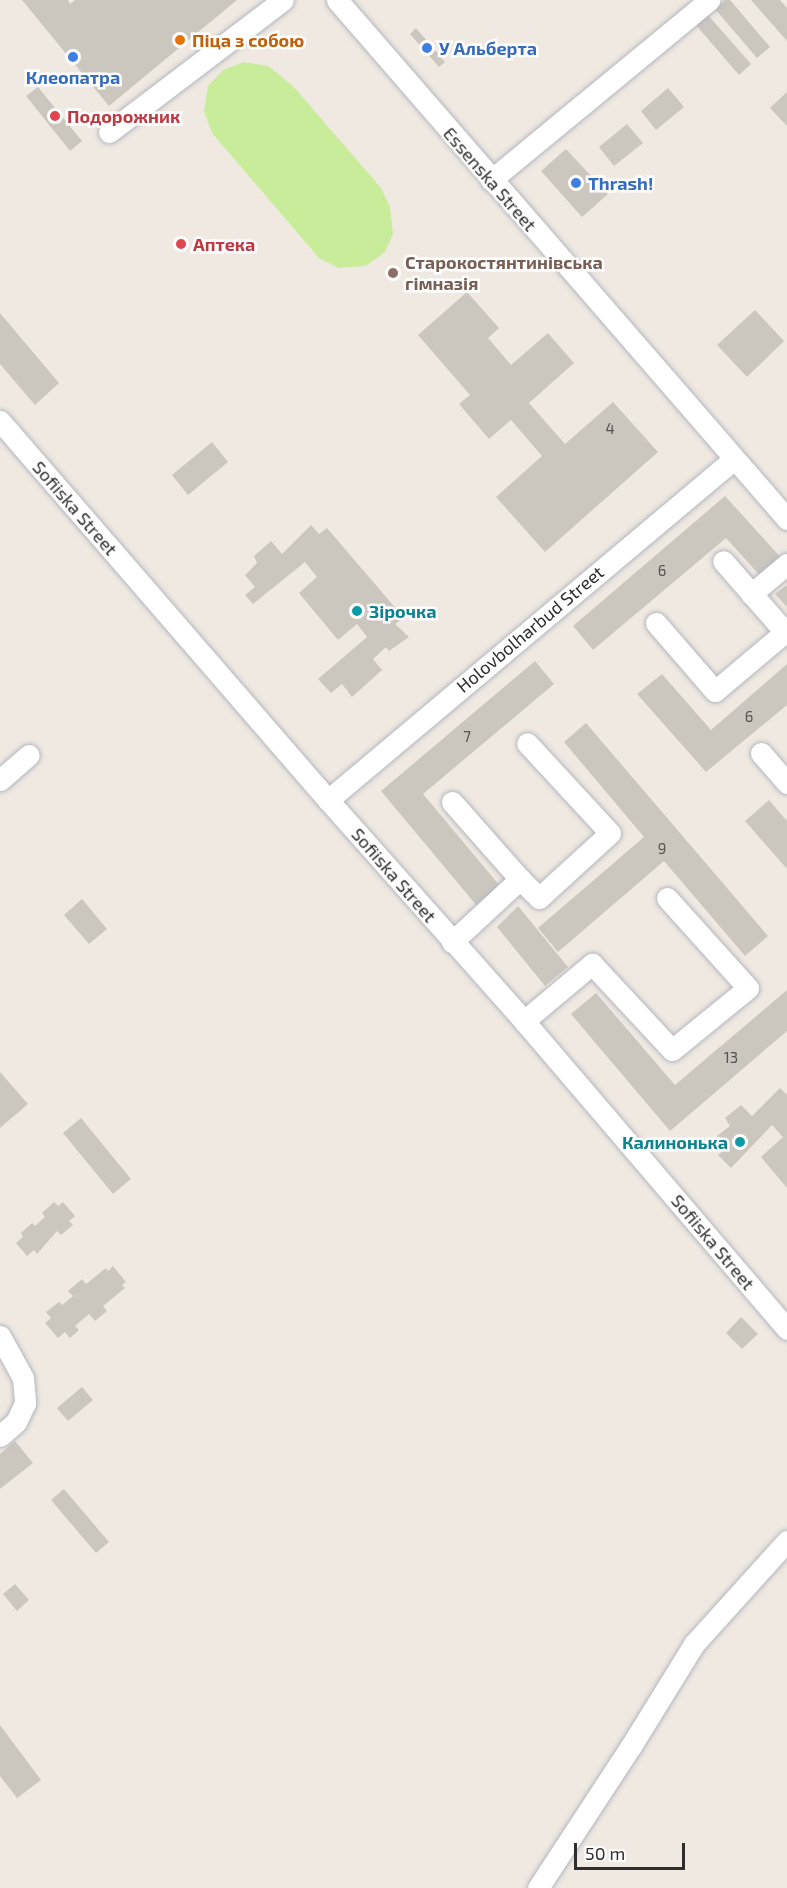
<!DOCTYPE html>
<meta charset="utf-8">
<style>
body{margin:0}
#map{position:relative;width:787px;height:1888px;overflow:hidden;background:#efe9e1;font-family:"Exo 2",sans-serif}
div>[style]{position:absolute}
.pitch>*{inset:0;background:#c9ec9a}
.building>*{inset:0;background:#cbc7bf}
.roads{filter:drop-shadow(0 0 2px #b4b7c1) drop-shadow(0 0 2px #b4b7c1)}
.minor>*{height:21px;margin:-10.5px;padding:0 10.5px;transform-origin:10.5px;border-radius:10.5px;background:#fff}
.dots>*{width:16px;height:16px;translate:-50% -50%;box-sizing:border-box;border:3px solid #fff;border-radius:50%}
span{translate:-50% -50%;white-space:nowrap;text-align:center;line-height:1.15;-webkit-text-stroke:5px #fff;paint-order:stroke}
.number-label{font-size:15px;color:#555452}
.number-label span{-webkit-text-stroke-width:0}
.food-label{font-size:18px;color:#c56008;font-weight:700}
.left{translate:0 -50%;text-align:left}
.shop-label{font-size:18px;color:#366cbe;font-weight:700}
.health-label{font-size:18px;color:#be3a42;font-weight:700}
.street-label{font-size:18px;color:#2e2e2e}
.education-label{font-size:18px;color:#785e54;font-weight:700}
.culture-label{font-size:18px;color:#0d838f;font-weight:700}
.right{translate:-100% -50%;text-align:right}
.scale{position:absolute;left:574px;top:1843px;width:111px;height:27px;box-sizing:border-box;border:3px solid #2e2e2e;border-top:0;padding-left:8px;font-size:18px;line-height:21px;white-space:nowrap;color:#2e2e2e;-webkit-text-stroke:4px #fff;paint-order:stroke}
</style>
<div id="map">
<div class="pitch">
<div style="clip-path:polygon(244px 62px,268px 66px,293px 86px,381px 188px,390px 207px,393px 234px,385px 252px,366px 266px,339px 268px,319px 258px,212px 133px,204px 111px,208px 86px,223px 70px)"></div>
</div>
<div class="building">
<div style="clip-path:polygon(22px 0,68px 0,70px 4px,75px 0,237px 0,109px 106px)"></div>
<div style="clip-path:polygon(725px 0,730px 0,770px 47px,757px 58px,715px 9px)"></div>
<div style="clip-path:polygon(751px 0,780px 0,787px 8px,787px 41px)"></div>
<div style="clip-path:polygon(707px 14px,751px 64px,739px 75px,695px 24px)"></div>
<div style="clip-path:polygon(416px 28px,445px 62px,439px 67px,410px 34px)"></div>
<div style="clip-path:polygon(38px 87px,82px 141px,70px 151px,26px 96px)"></div>
<div style="clip-path:polygon(668px 88px,684px 107px,656px 130px,641px 111px)"></div>
<div style="clip-path:polygon(787px 92px,787px 126px,770px 108px)"></div>
<div style="clip-path:polygon(627px 124px,643px 143px,614px 166px,599px 147px)"></div>
<div style="clip-path:polygon(566px 149px,608px 194px,582px 217px,541px 171px)"></div>
<div style="clip-path:polygon(467px 292px,499px 328px,488px 338px,511px 365px,548px 333px,574px 363px,529px 403px,565px 444px,613px 402px,658px 452px,545px 552px,496px 497px,542px 456px,511px 420px,489px 439px,459px 404px,470px 395px,418px 335px)"></div>
<div style="clip-path:polygon(755px 310px,784px 341px,747px 377px,717px 345px)"></div>
<div style="clip-path:polygon(0 313px,59px 383px,35px 405px,0 364px)"></div>
<div style="clip-path:polygon(212px 442px,228px 462px,188px 495px,172px 475px)"></div>
<div style="clip-path:polygon(725px 496px,784px 561px,765px 581px,726px 538px,593px 650px,573px 626px)"></div>
<div style="clip-path:polygon(311px 525px,319px 534px,327px 528px,404px 618px,395px 624px,409px 637px,389px 651px,386px 647px,373px 659px,382px 670px,352px 697px,342px 684px,331px 693px,318px 679px,367px 637px,357px 624px,338px 640px,299px 593px,317px 577px,305px 562px,253px 604px,245px 595px,255px 587px,245px 575px,257px 563px,254px 556px,271px 541px,282px 554px)"></div>
<div style="clip-path:polygon(787px 585px,787px 607px,775px 594px)"></div>
<div style="clip-path:polygon(535px 661px,554px 684px,423px 794px,500px 886px,477px 906px,381px 791px)"></div>
<div style="clip-path:polygon(787px 664px,787px 705px,706px 772px,637px 694px,662px 674px,711px 730px)"></div>
<div style="clip-path:polygon(586px 723px,768px 936px,745px 956px,664px 861px,558px 952px,538px 928px,644px 837px,564px 742px)"></div>
<div style="clip-path:polygon(769px 800px,787px 821px,787px 869px,745px 821px)"></div>
<div style="clip-path:polygon(82px 899px,107px 929px,89px 944px,64px 915px)"></div>
<div style="clip-path:polygon(518px 906px,568px 967px,545px 986px,497px 927px)"></div>
<div style="clip-path:polygon(787px 990px,787px 1031px,670px 1131px,571px 1014px,596px 993px,675px 1085px)"></div>
<div style="clip-path:polygon(0 1072px,28px 1104px,0 1128px)"></div>
<div style="clip-path:polygon(780px 1088px,787px 1095px,787px 1188px,761px 1157px,783px 1137px,772px 1125px,731px 1168px,718px 1155px,727px 1148px,717px 1136px,730px 1126px,725px 1118px,741px 1105px,752px 1116px)"></div>
<div style="clip-path:polygon(81px 1118px,131px 1179px,113px 1194px,63px 1133px)"></div>
<div style="clip-path:polygon(54px 1202px,58px 1206px,63px 1202px,75px 1216px,69px 1221px,73px 1225px,61px 1235px,57px 1231px,37px 1254px,34px 1250px,27px 1256px,16px 1243px,23px 1237px,21px 1233px,32px 1223px,35px 1226px,45px 1217px,42px 1213px)"></div>
<div style="clip-path:polygon(113px 1266px,126px 1282px,122px 1285px,125px 1288px,103px 1306px,107px 1311px,95px 1321px,89px 1314px,75px 1326px,79px 1330px,70px 1338px,65px 1332px,58px 1338px,45px 1323px,51px 1318px,46px 1312px,59px 1302px,62px 1305px,73px 1296px,68px 1291px,82px 1279px,86px 1284px,106px 1268px,108px 1271px)"></div>
<div style="clip-path:polygon(741px 1317px,758px 1334px,742px 1349px,726px 1333px)"></div>
<div style="clip-path:polygon(82px 1387px,93px 1400px,68px 1421px,57px 1408px)"></div>
<div style="clip-path:polygon(15px 1441px,33px 1463px,0 1489px,0 1454px)"></div>
<div style="clip-path:polygon(64px 1489px,109px 1542px,96px 1553px,51px 1500px)"></div>
<div style="clip-path:polygon(15px 1584px,29px 1600px,17px 1611px,3px 1594px)"></div>
<div style="clip-path:polygon(0 1725px,41px 1780px,17px 1798px,0 1776px)"></div>
</div>
<div class="roads">
<div class="minor">
<div style="left:337px;top:0;width:687px;rotate:49.07deg"></div>
<div style="left:109px;top:132px;width:218px;rotate:-37.2deg"></div>
<div style="left:491px;top:180px;width:283px;rotate:-39.5deg"></div>
<div style="left:0;top:421px;width:501px;rotate:49.13deg"></div>
<div style="left:328px;top:800px;width:295px;rotate:48.4deg"></div>
<div style="left:524px;top:1021px;width:405px;rotate:49.5deg"></div>
<div style="left:751px;top:594px;width:47px;rotate:-39.8deg"></div>
<div style="left:656px;top:623px;width:90px;rotate:49.1deg"></div>
<div style="left:715px;top:691px;width:92px;rotate:-40.1deg"></div>
<div style="left:785px;top:632px;width:94px;rotate:-131.1deg"></div>
<div style="left:761px;top:753px;width:40px;rotate:49deg"></div>
<div style="left:0;top:780px;width:38px;rotate:-41deg"></div>
<div style="left:328px;top:800px;width:530px;rotate:-40.03deg"></div>
<div style="left:452px;top:802px;width:103px;rotate:48.6deg"></div>
<div style="left:452px;top:942px;width:93px;rotate:-42.8deg"></div>
<div style="left:520px;top:879px;width:27px;rotate:45deg"></div>
<div style="left:539px;top:898px;width:96px;rotate:-42.5deg"></div>
<div style="left:610px;top:833px;width:122px;rotate:-132.7deg"></div>
<div style="left:524px;top:1021px;width:89px;rotate:-40deg"></div>
<div style="left:592px;top:964px;width:117px;rotate:47.1deg"></div>
<div style="left:672px;top:1050px;width:98px;rotate:-39.2deg"></div>
<div style="left:748px;top:988px;width:121px;rotate:-132deg"></div>
<div style="left:0;top:1336px;width:48px;rotate:61.3deg"></div>
<div style="left:23px;top:1378px;width:25px;rotate:85deg"></div>
<div style="left:25px;top:1403px;width:21px;rotate:115deg"></div>
<div style="left:16px;top:1422px;width:21px;rotate:139deg"></div>
<div style="left:538px;top:1888px;width:170px;rotate:-56.8deg"></div>
<div style="left:631px;top:1746px;width:120px;rotate:-58.3deg"></div>
<div style="left:694px;top:1644px;width:139px;rotate:-47.9deg"></div>
</div>
</div>
<div class="dots">
<div style="left:180px;top:40px;background:#e8710a"></div>
<div style="left:427px;top:48px;background:#3f7fe0"></div>
<div style="left:73px;top:57px;background:#3f7fe0"></div>
<div style="left:55px;top:116px;background:#e0444e"></div>
<div style="left:576px;top:183px;background:#3f7fe0"></div>
<div style="left:181px;top:244px;background:#e0444e"></div>
<div style="left:393px;top:273px;background:#8d6e63"></div>
<div style="left:357px;top:611px;background:#0f9aa8"></div>
<div style="left:740px;top:1142px;background:#0f9aa8"></div>
</div>
<div class="number-label">
<span style="left:610px;top:429px">4</span>
<span style="left:662px;top:571px">6</span>
<span style="left:749px;top:717px">6</span>
<span style="left:467px;top:737px">7</span>
<span style="left:662px;top:849px">9</span>
<span style="left:731px;top:1058px">13</span>
</div>
<div class="food-label">
<span class="left" style="left:192px;top:40px">Піца з собою</span>
</div>
<div class="shop-label">
<span class="left" style="left:439px;top:48px">У Альберта</span>
<span style="left:73px;top:77px">Клеопатра</span>
<span class="left" style="left:588px;top:183px">Thrash!</span>
</div>
<div class="health-label">
<span class="left" style="left:67px;top:116px">Подорожник</span>
<span class="left" style="left:193px;top:244px">Аптека</span>
</div>
<div class="street-label">
<span style="left:490px;top:179px;rotate:49deg">Essenska Street</span>
<span style="left:75px;top:508px;rotate:49deg">Sofiiska Street</span>
<span style="left:530px;top:629px;rotate:-40deg">Holovbolharbud Street</span>
<span style="left:394px;top:875px;rotate:49deg">Sofiiska Street</span>
<span style="left:713px;top:1242px;rotate:50deg">Sofiiska Street</span>
</div>
<div class="education-label">
<span class="left" style="left:405px;top:273px">Старокостянтинівська<br>гімназія</span>
</div>
<div class="culture-label">
<span class="left" style="left:369px;top:611px">Зірочка</span>
<span class="right" style="left:728px;top:1142px">Калинонька</span>
</div>
<div class="scale">50 m</div>
</div>
